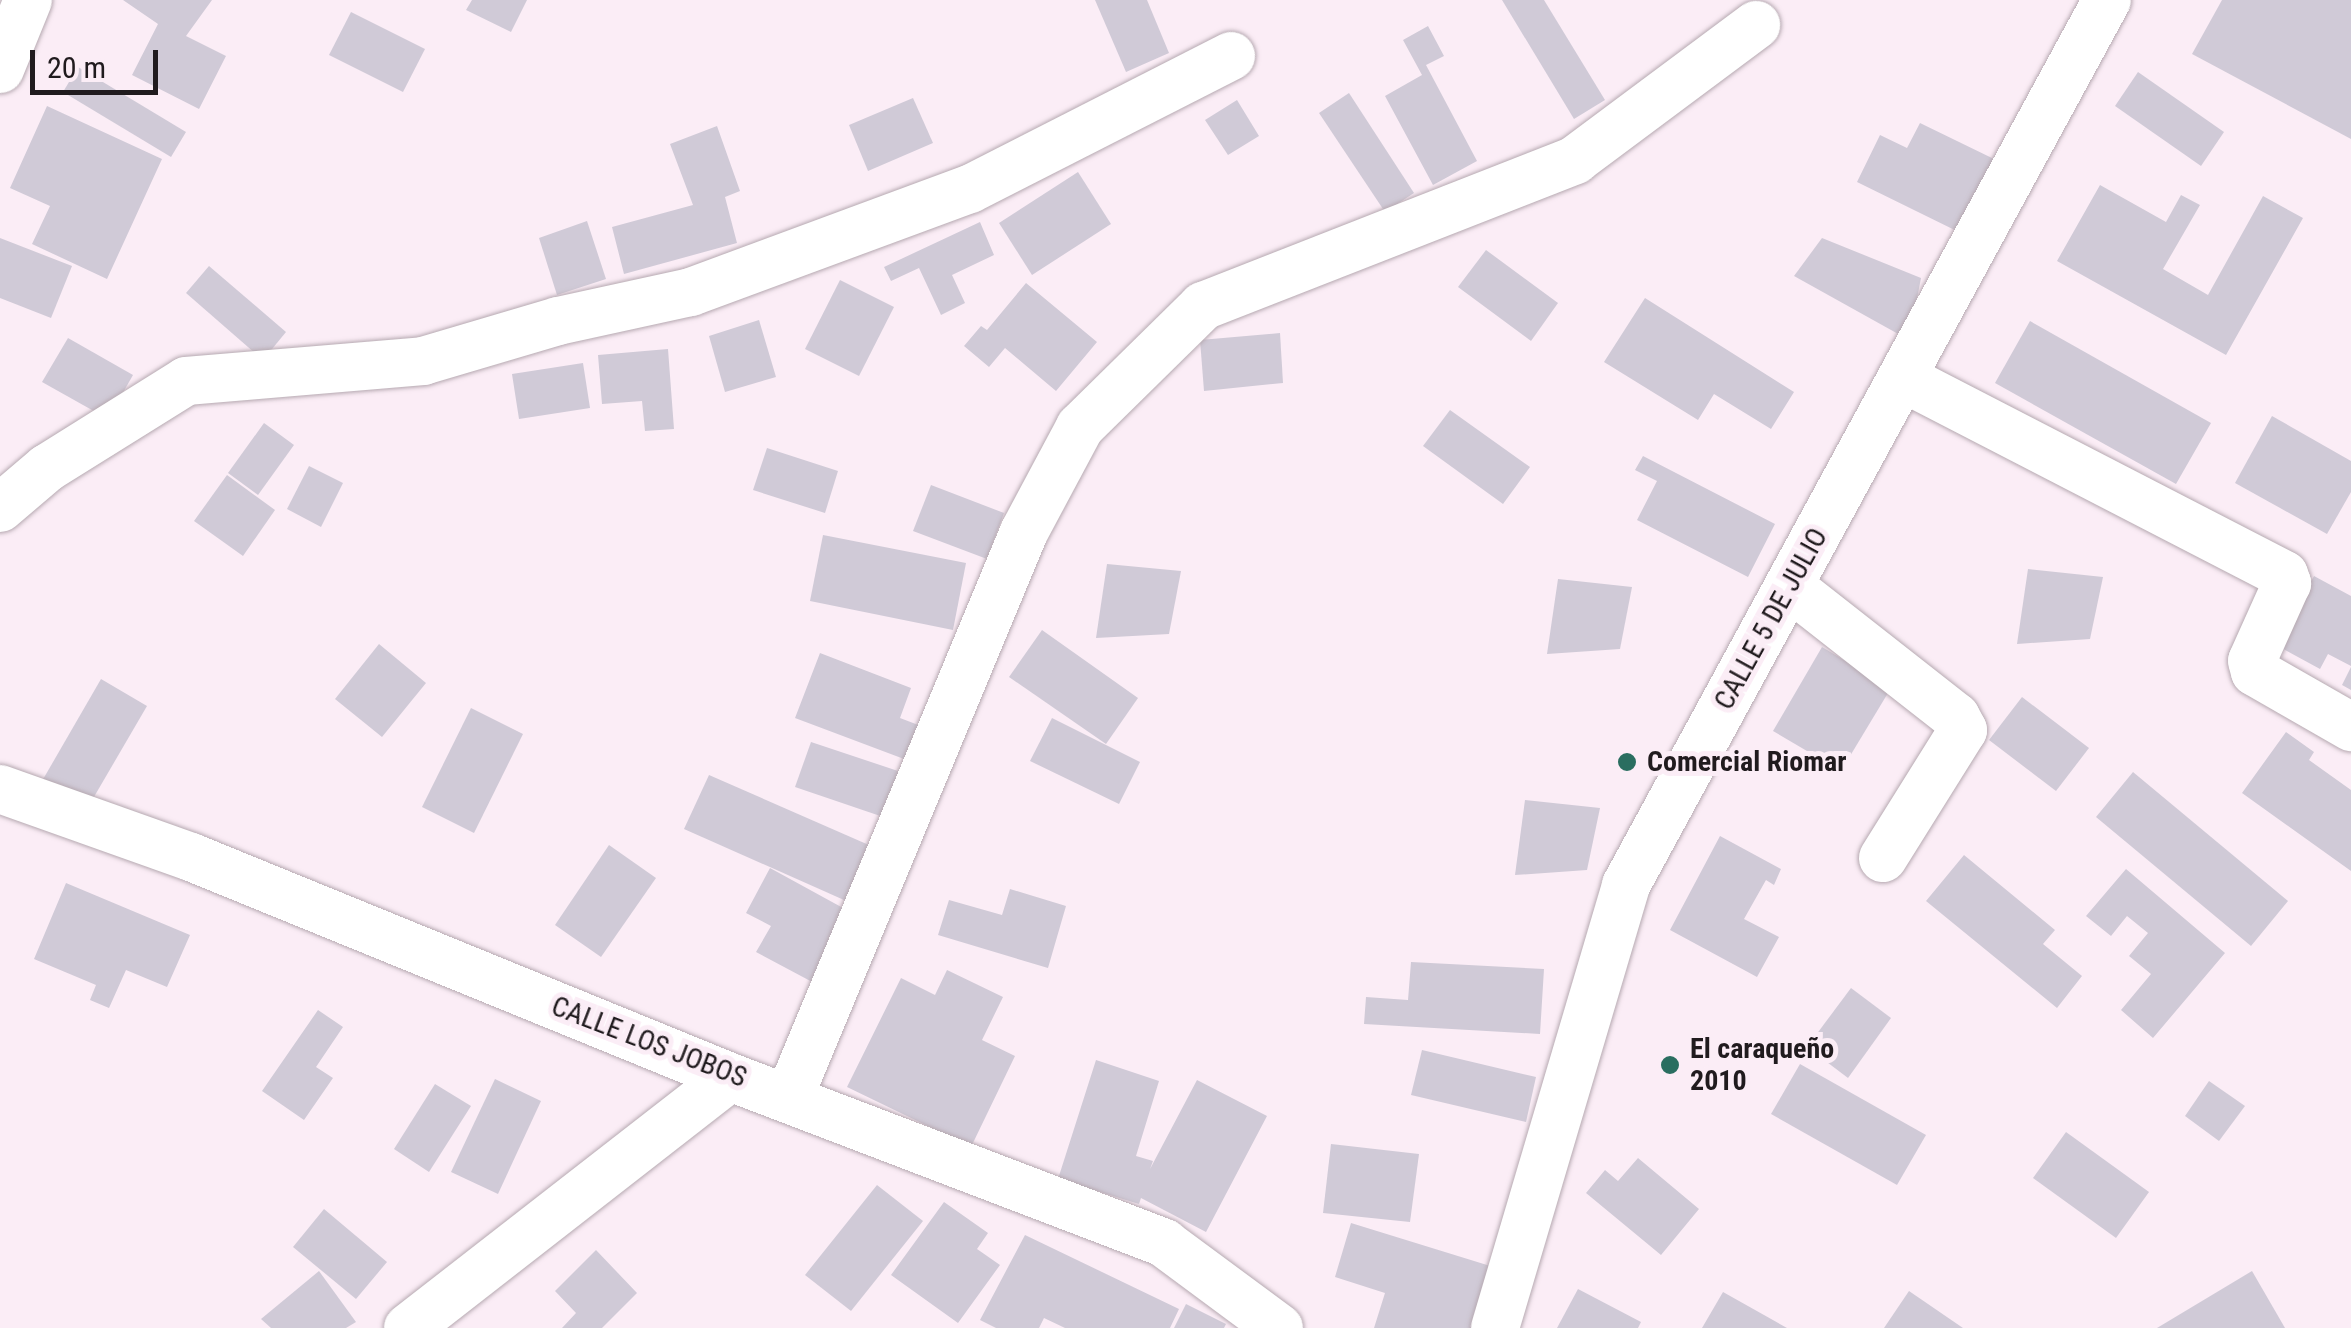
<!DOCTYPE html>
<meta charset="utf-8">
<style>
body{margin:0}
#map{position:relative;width:2351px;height:1328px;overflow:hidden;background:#fbedf6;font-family:"Roboto Condensed",sans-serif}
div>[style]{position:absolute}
.building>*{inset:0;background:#d0cad7}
.roads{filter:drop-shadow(0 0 2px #b6a9b1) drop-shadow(0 0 2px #b6a9b1)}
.street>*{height:48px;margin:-24px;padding:0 24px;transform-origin:24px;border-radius:24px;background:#fff}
.dots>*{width:28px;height:28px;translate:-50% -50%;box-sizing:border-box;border:5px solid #fbedf6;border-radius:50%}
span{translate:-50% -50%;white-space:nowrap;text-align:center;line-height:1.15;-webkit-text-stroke:10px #fbedf6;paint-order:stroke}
.street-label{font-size:28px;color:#201b1e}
.poi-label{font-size:28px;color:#201b1e;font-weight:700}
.left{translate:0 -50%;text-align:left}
.scale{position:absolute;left:30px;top:50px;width:128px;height:45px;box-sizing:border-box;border:5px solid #201b1e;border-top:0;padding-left:12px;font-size:30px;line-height:35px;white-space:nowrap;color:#201b1e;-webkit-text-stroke:8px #fbedf6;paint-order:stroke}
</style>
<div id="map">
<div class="building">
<div style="clip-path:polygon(123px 0,212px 0,186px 36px,226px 56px,199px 109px,132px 75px,158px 24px)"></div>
<div style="clip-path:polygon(472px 0,527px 0,511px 32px,466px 10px)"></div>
<div style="clip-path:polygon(1095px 0,1147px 0,1169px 53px,1126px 72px)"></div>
<div style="clip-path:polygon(1502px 0,1544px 0,1605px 100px,1574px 119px)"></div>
<div style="clip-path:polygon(2222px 0,2351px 0,2351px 139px,2192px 54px)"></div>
<div style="clip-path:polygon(351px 12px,425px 49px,403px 92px,329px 55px)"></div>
<div style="clip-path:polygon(1428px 26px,1444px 56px,1426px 65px,1477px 161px,1433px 185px,1385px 96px,1422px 75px,1403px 40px)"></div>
<div style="clip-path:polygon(78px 67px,186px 132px,171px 157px,63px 92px)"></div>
<div style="clip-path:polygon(2138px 72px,2224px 132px,2201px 166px,2115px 106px)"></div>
<div style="clip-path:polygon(1349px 93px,1414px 193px,1385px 212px,1319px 113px)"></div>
<div style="clip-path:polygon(913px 98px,933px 143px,868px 171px,849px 125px)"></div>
<div style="clip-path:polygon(1237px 100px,1259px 136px,1228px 155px,1205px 120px)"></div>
<div style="clip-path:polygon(47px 106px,162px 159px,107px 279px,32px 244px,50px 206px,10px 188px)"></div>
<div style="clip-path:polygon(1920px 123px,1994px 159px,1975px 240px,1857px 182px,1880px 135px,1907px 148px)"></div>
<div style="clip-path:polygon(717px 126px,740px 191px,725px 197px,737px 243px,624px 274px,612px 227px,693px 205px,670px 144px)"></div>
<div style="clip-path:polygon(1078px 172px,1111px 224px,1032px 275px,999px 223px)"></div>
<div style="clip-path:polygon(2100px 185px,2166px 222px,2181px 195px,2200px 205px,2163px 269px,2208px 295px,2263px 196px,2303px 218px,2226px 355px,2057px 261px)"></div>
<div style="clip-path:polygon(587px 221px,606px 279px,557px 295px,539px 238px)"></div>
<div style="clip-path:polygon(980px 222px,994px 255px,952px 275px,965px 303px,941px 315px,919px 268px,891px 281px,884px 267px)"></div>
<div style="clip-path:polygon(0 238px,72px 266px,51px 318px,0 298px)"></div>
<div style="clip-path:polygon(1822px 238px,1921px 278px,1909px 340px,1794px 276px)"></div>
<div style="clip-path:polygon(1486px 250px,1558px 303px,1531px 341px,1458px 287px)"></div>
<div style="clip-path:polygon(209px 266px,286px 332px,263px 360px,186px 293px)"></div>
<div style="clip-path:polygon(840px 280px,894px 307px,859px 376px,805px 349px)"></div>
<div style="clip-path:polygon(1026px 283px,1097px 342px,1056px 391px,1005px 348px,989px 367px,964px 346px,981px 326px,987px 330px)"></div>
<div style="clip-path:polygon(1645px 298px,1794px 392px,1771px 429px,1714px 394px,1698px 420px,1604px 362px)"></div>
<div style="clip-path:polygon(759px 320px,776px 377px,725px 392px,709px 336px)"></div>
<div style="clip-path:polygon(2030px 321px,2211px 423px,2176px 484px,1995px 383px)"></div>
<div style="clip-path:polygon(1280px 333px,1283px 383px,1204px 391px,1200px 340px)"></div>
<div style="clip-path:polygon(68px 338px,133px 375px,108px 419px,42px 382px)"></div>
<div style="clip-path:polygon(668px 349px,674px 429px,645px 431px,642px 401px,602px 404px,598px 355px)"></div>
<div style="clip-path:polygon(583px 363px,590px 408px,519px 419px,512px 374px)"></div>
<div style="clip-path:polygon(1450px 410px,1530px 467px,1503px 504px,1423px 446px)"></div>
<div style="clip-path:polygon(2272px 416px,2351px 461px,2351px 492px,2327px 534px,2235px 483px)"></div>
<div style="clip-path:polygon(264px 423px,294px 445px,258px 495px,228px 473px)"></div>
<div style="clip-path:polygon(767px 448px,838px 471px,825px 513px,753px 490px)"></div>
<div style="clip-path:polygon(1643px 456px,1775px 524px,1748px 577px,1637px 520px,1657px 481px,1635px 470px)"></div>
<div style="clip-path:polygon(309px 466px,343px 483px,321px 527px,287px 509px)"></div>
<div style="clip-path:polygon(227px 475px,275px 510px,243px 556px,194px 521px)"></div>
<div style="clip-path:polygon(931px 485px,1004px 513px,987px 559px,913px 531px)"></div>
<div style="clip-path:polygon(823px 535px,966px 563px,953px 630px,810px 601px)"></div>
<div style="clip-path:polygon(1107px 564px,1181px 571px,1169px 634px,1096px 638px)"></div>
<div style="clip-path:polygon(2028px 569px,2103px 577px,2090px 639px,2017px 644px)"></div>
<div style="clip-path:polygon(2314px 576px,2351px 596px,2351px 666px,2328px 654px,2320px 669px,2276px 645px)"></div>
<div style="clip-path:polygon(1558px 579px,1632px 587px,1620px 649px,1547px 654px)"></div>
<div style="clip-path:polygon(1042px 630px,1138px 698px,1106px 744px,1009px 677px)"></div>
<div style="clip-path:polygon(379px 644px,426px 683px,382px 737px,335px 699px)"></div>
<div style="clip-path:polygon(1822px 647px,1891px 688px,1841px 771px,1773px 731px)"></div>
<div style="clip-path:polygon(820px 653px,911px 688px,900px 718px,934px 731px,920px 765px,795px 718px)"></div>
<div style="clip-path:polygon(2351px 667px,2351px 690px,2342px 685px)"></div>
<div style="clip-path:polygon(101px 679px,147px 706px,84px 814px,38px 788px)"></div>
<div style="clip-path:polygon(2022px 697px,2089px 748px,2056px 791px,1989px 740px)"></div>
<div style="clip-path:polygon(471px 708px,523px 734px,474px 833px,422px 807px)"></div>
<div style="clip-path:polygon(1052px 718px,1140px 762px,1119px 804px,1030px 761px)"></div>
<div style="clip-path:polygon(2286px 732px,2314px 752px,2309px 760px,2351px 790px,2351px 871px,2242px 793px)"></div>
<div style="clip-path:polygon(811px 742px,910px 775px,895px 821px,795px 787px)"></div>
<div style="clip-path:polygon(2133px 772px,2288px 901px,2251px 946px,2096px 817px)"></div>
<div style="clip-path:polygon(709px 775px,878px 849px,853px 904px,684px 829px)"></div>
<div style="clip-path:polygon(1525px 800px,1600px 808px,1587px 870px,1515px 875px)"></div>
<div style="clip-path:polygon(1720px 836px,1781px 869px,1774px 885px,1766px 880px,1744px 919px,1779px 937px,1757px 977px,1670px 930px)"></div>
<div style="clip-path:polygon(609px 845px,656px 878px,601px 957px,555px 925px)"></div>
<div style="clip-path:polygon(1964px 855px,2055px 930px,2043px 944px,2082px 976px,2057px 1008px,1926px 901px)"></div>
<div style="clip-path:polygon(770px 868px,854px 914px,816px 984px,756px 952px,771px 926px,746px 913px)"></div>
<div style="clip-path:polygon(2126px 869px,2225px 953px,2153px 1038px,2121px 1010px,2151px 974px,2129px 956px,2148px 933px,2127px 916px,2111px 936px,2086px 916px)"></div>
<div style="clip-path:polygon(66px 883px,190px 935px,167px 987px,126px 970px,109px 1008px,90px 1000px,96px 985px,34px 959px)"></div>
<div style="clip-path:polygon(1010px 889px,1066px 906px,1048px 968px,938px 935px,949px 900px,1002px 915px)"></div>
<div style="clip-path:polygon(1411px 962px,1544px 969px,1540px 1034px,1364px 1024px,1366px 997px,1408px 1000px)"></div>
<div style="clip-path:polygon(947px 970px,1003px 997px,982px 1040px,1015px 1056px,971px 1147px,847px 1087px,901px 978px,935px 995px)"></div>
<div style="clip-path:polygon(1851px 988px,1891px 1018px,1848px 1078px,1807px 1047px)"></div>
<div style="clip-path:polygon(318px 1010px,343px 1027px,316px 1067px,333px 1078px,304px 1120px,262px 1091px)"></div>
<div style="clip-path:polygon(1422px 1050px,1536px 1077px,1526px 1122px,1411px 1095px)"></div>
<div style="clip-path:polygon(1096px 1060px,1159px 1081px,1136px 1156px,1153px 1161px,1150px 1169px,1197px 1080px,1267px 1116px,1206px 1232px,1141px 1198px,1139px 1204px,1058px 1179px)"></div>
<div style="clip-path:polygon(1800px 1064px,1926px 1135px,1897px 1185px,1771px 1114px)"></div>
<div style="clip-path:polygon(495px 1079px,541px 1101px,498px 1194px,451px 1172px)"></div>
<div style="clip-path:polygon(2209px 1081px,2245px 1106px,2219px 1141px,2185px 1116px)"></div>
<div style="clip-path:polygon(435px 1084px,471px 1106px,429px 1172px,394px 1149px)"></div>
<div style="clip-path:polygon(2066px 1132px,2149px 1192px,2116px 1238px,2033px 1178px)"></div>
<div style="clip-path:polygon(1331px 1144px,1419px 1154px,1410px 1222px,1323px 1213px)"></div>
<div style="clip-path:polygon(1638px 1158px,1699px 1209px,1661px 1255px,1586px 1193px,1605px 1170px,1618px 1181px)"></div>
<div style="clip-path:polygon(877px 1185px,923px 1221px,851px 1311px,805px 1275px)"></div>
<div style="clip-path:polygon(944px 1202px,988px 1233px,977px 1249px,1000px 1265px,958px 1323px,891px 1275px)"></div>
<div style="clip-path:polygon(324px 1209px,387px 1262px,356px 1299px,293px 1247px)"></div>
<div style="clip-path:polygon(1351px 1223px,1500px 1269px,1482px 1328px,1374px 1328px,1385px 1293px,1335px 1277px)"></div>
<div style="clip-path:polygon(1025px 1235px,1179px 1309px,1170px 1328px,1065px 1328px,1044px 1318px,1039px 1328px,996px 1328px,980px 1320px)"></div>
<div style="clip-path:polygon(596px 1250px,637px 1293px,602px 1328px,562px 1328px,576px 1313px,555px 1291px)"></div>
<div style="clip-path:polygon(319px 1271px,356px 1322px,346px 1328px,271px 1328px,261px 1319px)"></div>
<div style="clip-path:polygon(2252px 1271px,2285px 1328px,2157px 1328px)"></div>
<div style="clip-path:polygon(1578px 1289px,1641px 1322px,1638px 1328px,1557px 1328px)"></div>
<div style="clip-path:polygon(1909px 1291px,1963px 1328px,1884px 1328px)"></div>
<div style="clip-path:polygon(1723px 1292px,1787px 1328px,1702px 1328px)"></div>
<div style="clip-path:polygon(1186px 1304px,1226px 1324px,1224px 1328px,1174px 1328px)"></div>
</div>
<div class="roads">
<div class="street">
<div style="left:0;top:69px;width:74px;rotate:-67.9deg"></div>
<div style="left:1903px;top:378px;width:429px;rotate:27.3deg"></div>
<div style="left:2284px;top:575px;width:9px;rotate:69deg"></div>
<div style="left:2287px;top:583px;width:85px;rotate:114.2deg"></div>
<div style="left:2252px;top:661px;width:11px;rotate:75deg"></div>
<div style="left:2255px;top:672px;width:111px;rotate:29.8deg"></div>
<div style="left:0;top:508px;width:62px;rotate:-40.4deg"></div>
<div style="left:47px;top:468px;width:164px;rotate:-32deg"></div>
<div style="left:186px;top:381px;width:238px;rotate:-4.8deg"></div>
<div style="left:423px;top:361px;width:141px;rotate:-16.5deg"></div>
<div style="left:558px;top:321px;width:136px;rotate:-12.3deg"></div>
<div style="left:691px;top:292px;width:297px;rotate:-20.3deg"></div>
<div style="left:970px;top:189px;width:293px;rotate:-27deg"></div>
<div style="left:1789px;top:586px;width:212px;rotate:38.1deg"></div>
<div style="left:1956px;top:717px;width:15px;rotate:62deg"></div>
<div style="left:1963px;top:730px;width:151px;rotate:122deg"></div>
<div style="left:0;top:789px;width:203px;rotate:19.6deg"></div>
<div style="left:191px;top:857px;width:582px;rotate:22.2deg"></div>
<div style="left:730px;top:1077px;width:465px;rotate:20.9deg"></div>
<div style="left:1164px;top:1243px;width:143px;rotate:36.5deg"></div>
<div style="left:790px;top:1095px;width:610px;rotate:-67.43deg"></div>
<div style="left:1024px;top:532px;width:119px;rotate:-61.9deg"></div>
<div style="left:1080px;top:427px;width:173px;rotate:-44.5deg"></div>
<div style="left:1203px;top:306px;width:400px;rotate:-21.4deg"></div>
<div style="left:1575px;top:160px;width:226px;rotate:-36.7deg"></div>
<div style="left:408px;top:1328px;width:408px;rotate:-37.9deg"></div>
<div style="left:1495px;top:1328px;width:462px;rotate:-73.5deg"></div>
<div style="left:1626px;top:885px;width:1007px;rotate:-61.48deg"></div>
</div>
</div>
<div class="dots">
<div style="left:1627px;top:762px;background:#2a6e60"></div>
<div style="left:1670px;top:1065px;background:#2a6e60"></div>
</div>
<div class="street-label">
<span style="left:1771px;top:619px;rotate:-61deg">CALLE 5 DE JULIO</span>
<span style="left:649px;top:1042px;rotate:21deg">CALLE LOS JOBOS</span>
</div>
<div class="poi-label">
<span class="left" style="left:1647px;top:762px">Comercial Riomar</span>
<span class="left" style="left:1690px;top:1065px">El caraqueño<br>2010</span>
</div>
<div class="scale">20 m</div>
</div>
